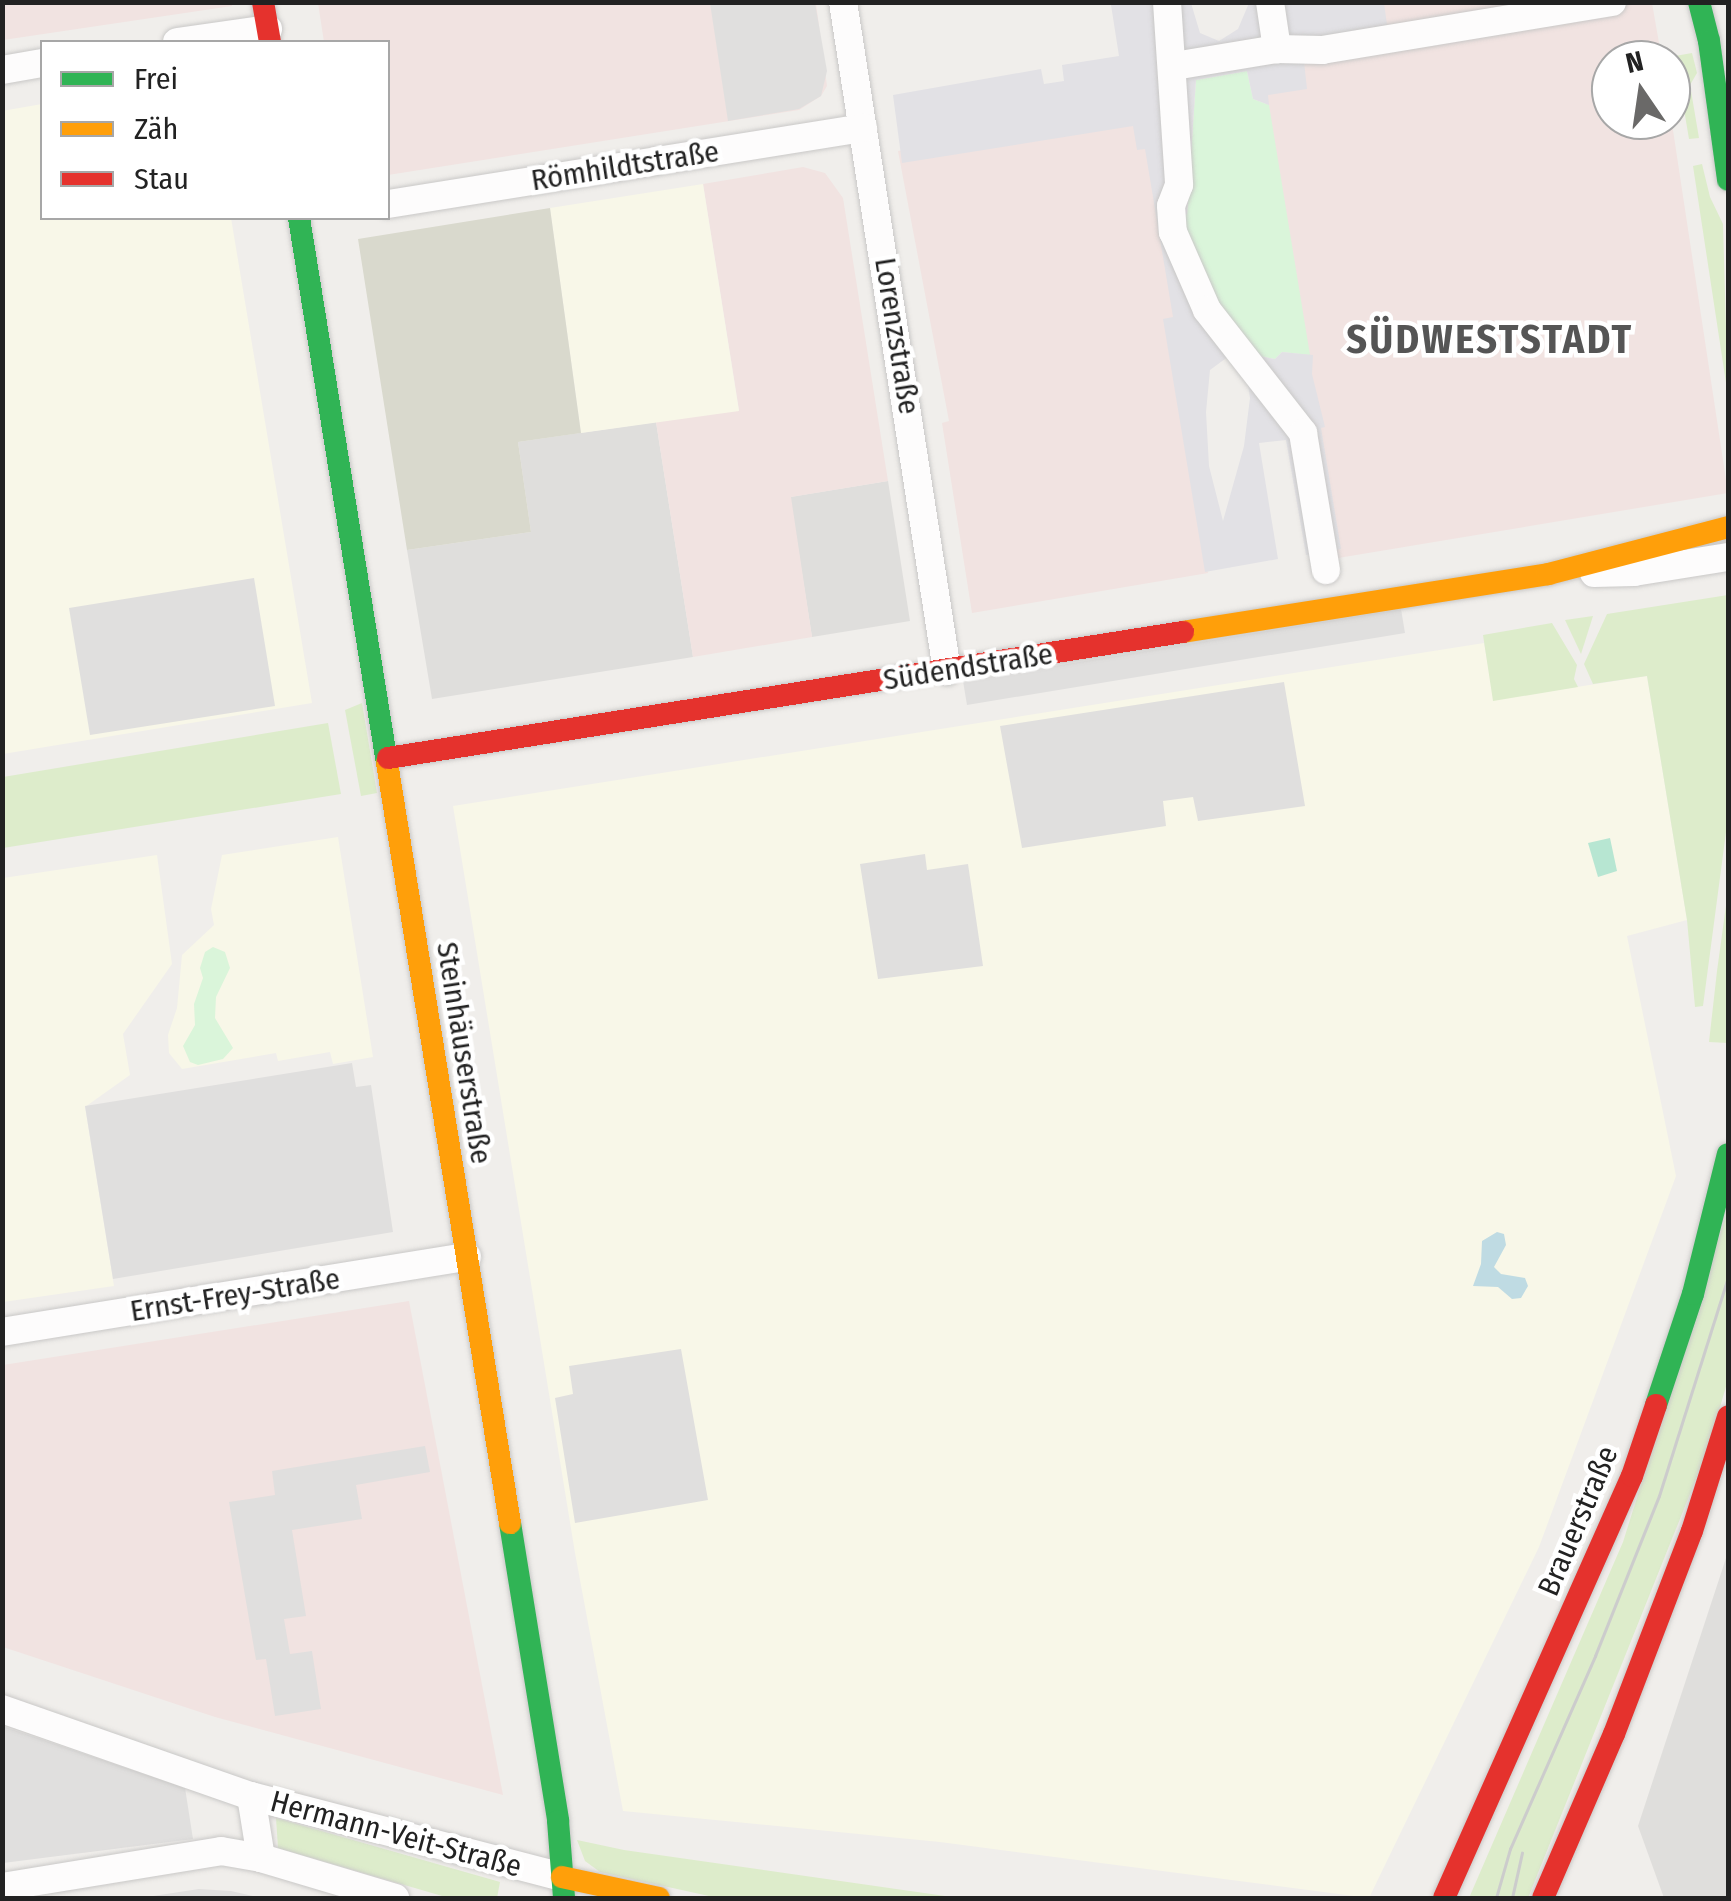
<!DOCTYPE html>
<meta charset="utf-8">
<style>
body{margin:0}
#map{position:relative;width:1731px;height:1901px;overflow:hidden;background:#f0eeeb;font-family:"Fira Sans Condensed",sans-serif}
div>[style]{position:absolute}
.residential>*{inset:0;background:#dfdedc}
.commercial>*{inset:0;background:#f1e3e1}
.education>*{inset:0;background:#f8f7e8}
.construction>*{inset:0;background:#d9d9cd}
.grass>*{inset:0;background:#ddeccb}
.park>*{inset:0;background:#daf5da}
.pitch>*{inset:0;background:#b7e6d2}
.parking>*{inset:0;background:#e0dfde}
.plaza>*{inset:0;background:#e2e1e5}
.water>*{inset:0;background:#bfdbe3}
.roads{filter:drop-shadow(0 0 2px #c9c8c7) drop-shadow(0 0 2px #c9c8c7)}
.street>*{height:28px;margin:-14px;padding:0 14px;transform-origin:14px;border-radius:14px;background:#fdfcfc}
.fast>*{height:22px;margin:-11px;padding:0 11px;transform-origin:11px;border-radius:11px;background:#30b455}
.slow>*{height:22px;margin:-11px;padding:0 11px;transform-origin:11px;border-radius:11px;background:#ff9f0a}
.jam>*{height:22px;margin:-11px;padding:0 11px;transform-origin:11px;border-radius:11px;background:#e5322d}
.tram>*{height:2.5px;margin:-1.25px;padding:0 1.25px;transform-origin:1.25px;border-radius:1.25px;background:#ccc}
span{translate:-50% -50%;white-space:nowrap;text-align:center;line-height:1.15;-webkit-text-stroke:9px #fff;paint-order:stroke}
.street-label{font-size:30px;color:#222}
.district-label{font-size:40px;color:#555;font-weight:700;letter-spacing:2.5px}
.frame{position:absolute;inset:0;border:5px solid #222;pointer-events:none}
.legend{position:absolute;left:40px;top:40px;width:350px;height:180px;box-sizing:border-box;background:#fff;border:2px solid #a7a7a7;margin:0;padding:12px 18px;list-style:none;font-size:30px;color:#222}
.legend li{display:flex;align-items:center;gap:20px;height:50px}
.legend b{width:50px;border:2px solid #a7a7a7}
.north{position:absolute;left:1591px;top:40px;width:100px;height:100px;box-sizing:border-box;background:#fff;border:2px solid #a7a7a7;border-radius:50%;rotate:347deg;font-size:28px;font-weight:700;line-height:40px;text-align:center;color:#222}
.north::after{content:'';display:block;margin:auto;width:35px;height:45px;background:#6a6968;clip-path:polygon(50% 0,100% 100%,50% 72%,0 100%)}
</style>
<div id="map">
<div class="residential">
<div style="clip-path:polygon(656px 422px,693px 657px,432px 699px,407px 550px,531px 532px,518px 442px)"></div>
<div style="clip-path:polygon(888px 481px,910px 621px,812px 637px,790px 497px)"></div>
<div style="clip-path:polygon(1728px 1552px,1728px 1898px,1664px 1898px,1638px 1826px)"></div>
</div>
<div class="commercial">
<div style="clip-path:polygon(232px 3px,232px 6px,3px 40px,3px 3px)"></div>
<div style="clip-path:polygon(318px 3px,816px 3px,827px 86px,821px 96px,799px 110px,388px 175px,388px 42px,324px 42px)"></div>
<div style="clip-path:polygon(1292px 3px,1652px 3px,1662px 60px,1611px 60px,1611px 120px,1671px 117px,1728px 493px,1332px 559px,1264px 94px)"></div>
<div style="clip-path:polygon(1141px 112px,1175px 319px,1167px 321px,1208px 573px,972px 613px,942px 423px,949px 421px,898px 151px)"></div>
<div style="clip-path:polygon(803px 167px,825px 173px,843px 198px,888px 481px,791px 497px,812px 637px,693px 657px,656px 422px,739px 410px,703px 184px)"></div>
<div style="clip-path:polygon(409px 1301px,503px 1795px,215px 1717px,3px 1647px,3px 1365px)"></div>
</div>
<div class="education">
<div style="clip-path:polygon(42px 104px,42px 218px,231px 218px,312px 703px,3px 754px,2px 111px)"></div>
<div style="clip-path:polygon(703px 184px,739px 411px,581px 433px,550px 208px)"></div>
<div style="clip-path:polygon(1484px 643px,1494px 700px,1647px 676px,1687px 920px,1627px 936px,1676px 1176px,1539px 1547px,1369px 1898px,940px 1842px,623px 1811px,575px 1553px,453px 806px)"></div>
<div style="clip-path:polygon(338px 837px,373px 1057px,333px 1064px,330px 1052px,278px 1061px,276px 1053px,182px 1069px,169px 1053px,168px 1035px,177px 1008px,182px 955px,214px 925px,211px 909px,222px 855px)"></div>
<div style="clip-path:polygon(157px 855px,172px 964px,123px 1034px,130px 1075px,85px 1107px,114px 1286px,3px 1302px,3px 878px)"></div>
</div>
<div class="construction">
<div style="clip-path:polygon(550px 208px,581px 433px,518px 442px,531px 532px,407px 550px,358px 239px)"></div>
</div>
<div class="grass">
<div style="clip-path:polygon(1692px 53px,1697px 73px,1690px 85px,1699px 138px,1689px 139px,1675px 56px)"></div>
<div style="clip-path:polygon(1702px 164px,1710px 197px,1723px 224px,1728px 396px,1693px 166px)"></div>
<div style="clip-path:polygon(1728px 595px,1728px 817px,1703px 1006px,1695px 1007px,1687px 920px,1647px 676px,1593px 684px,1584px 664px,1607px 614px)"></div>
<div style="clip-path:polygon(1593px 616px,1581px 654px,1565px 620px)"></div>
<div style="clip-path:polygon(1552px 623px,1577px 665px,1574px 679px,1578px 687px,1493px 701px,1483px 635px)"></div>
<div style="clip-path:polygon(362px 703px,377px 793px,361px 796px,345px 710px)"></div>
<div style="clip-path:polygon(328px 723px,341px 794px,3px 848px,3px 777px)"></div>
<div style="clip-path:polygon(1728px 891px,1728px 1043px,1709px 1042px,1717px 971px)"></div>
<div style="clip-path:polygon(1728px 1209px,1728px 1380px,1706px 1454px,1528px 1898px,1469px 1898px,1623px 1542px)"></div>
<div style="clip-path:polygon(276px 1818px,500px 1882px,497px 1898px,449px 1898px,278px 1848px)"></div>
<div style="clip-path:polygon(577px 1840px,624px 1850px,959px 1898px,718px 1898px,600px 1872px,585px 1861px)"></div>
</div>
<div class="park">
<div style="clip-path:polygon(1247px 71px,1253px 99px,1269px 105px,1310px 355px,1282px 352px,1275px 359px,1259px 356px,1229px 332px,1176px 209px,1187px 214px,1196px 80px)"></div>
<div style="clip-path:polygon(213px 947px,225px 952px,230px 968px,216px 997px,215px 1018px,233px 1048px,223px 1059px,198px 1065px,190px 1062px,183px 1046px,195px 1025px,194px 1004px,203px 978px,200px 968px,205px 952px)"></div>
</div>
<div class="pitch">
<div style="clip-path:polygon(1610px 838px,1617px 871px,1598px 877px,1588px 843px)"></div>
</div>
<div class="parking">
<div style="clip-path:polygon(710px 3px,815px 3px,827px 71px,821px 96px,799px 109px,728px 121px)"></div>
<div style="clip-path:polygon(254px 578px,275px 706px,90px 735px,69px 608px)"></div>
<div style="clip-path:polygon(1401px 609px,1405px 633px,967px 705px,963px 681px)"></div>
<div style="clip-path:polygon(1284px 682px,1305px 806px,1198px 821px,1193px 797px,1163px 801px,1166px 826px,1022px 848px,1000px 726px)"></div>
<div style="clip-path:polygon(925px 854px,927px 870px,968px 864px,983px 966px,878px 979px,860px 864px)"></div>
<div style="clip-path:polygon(352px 1063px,356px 1087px,371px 1085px,393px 1232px,113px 1279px,85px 1106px)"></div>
<div style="clip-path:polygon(681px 1349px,708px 1500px,575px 1523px,555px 1398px,573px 1394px,569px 1366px)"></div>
<div style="clip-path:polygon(425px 1446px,430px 1472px,356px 1485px,362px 1519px,292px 1530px,306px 1616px,284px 1619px,290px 1654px,312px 1651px,321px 1709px,275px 1716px,266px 1659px,256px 1660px,229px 1502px,275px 1495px,272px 1471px)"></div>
<div style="clip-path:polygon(2px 1726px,185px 1788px,193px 1839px,3px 1863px)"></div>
<div style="clip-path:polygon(199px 1889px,231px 1891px,262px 1898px,140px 1898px)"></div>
</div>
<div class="plaza">
<div style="clip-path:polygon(evenodd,1122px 3px,1191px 3px,1200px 33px,1219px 41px,1238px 29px,1249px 3px,1384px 3px,1389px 39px,1303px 52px,1307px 89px,1268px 95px,1269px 105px,1253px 99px,1247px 71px,1196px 80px,1187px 215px,1177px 210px,1208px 292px,1259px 356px,1275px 359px,1282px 352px,1313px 355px,1312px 374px,1325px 427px,1321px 428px,1341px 549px,1306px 555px,1286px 440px,1259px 443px,1278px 559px,1205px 572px,1163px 319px,1173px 317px,1145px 149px,1137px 150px,1133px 126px,902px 163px,893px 95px,1041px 69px,1044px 84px,1064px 81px,1062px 65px,1119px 56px,1111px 5px,1122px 3px,1229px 356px,1247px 377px,1250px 398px,1244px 446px,1223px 521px,1209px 466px,1206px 412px,1210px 370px,1229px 356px)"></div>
</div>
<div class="water">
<div style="clip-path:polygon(1497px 1232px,1504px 1234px,1506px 1245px,1494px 1267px,1501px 1274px,1525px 1278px,1528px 1286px,1521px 1298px,1512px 1299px,1498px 1287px,1473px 1286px,1481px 1264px,1482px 1241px)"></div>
</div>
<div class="roads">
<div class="street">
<div style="left:843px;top:2px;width:677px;rotate:81.16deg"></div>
<div style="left:1167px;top:2px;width:183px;rotate:86.2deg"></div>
<div style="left:1179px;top:185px;width:22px;rotate:111deg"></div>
<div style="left:1171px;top:206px;width:26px;rotate:86deg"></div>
<div style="left:1173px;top:232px;width:85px;rotate:66.4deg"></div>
<div style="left:1207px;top:310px;width:156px;rotate:52deg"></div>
<div style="left:1303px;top:433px;width:139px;rotate:80.5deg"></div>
<div style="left:1270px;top:2px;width:48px;rotate:81.5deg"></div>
<div style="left:177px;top:42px;width:92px;rotate:-8.1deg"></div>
<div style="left:1174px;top:66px;width:104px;rotate:-9.4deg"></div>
<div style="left:1277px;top:49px;width:45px;rotate:1.3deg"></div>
<div style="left:1322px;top:50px;width:294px;rotate:-9.4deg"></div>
<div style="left:2px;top:70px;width:41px;rotate:-9.9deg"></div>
<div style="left:388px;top:204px;width:481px;rotate:-9.1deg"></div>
<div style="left:1594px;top:573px;width:40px;rotate:-1.4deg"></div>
<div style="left:1634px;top:572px;width:95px;rotate:-9.1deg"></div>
<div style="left:2px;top:1332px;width:471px;rotate:-9.2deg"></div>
<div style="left:2px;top:1709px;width:264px;rotate:19.3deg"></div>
<div style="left:251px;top:1796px;width:321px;rotate:14.6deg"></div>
<div style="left:251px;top:1796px;width:63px;rotate:80.8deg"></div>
<div style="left:2px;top:1887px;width:222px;rotate:-9.3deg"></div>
<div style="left:221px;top:1851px;width:41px;rotate:9.9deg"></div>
<div style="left:261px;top:1858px;width:140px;rotate:16.6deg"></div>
</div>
<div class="fast">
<div style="left:1699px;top:2px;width:40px;rotate:75.6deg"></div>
<div style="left:1709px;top:41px;width:140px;rotate:82.2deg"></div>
<div style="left:299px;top:218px;width:552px;rotate:80.83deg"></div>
<div style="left:1656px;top:1405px;width:117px;rotate:-71.6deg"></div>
<div style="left:1693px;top:1294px;width:144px;rotate:-76deg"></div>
<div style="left:510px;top:1523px;width:302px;rotate:80.8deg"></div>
<div style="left:558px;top:1821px;width:77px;rotate:85.5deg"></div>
</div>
<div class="slow">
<div style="left:1183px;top:632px;width:370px;rotate:-9deg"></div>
<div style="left:1548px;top:574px;width:186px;rotate:-14.6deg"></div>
<div style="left:387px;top:763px;width:770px;rotate:80.81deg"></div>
<div style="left:562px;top:1877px;width:99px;rotate:12.2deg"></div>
</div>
<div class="jam">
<div style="left:263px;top:2px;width:41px;rotate:80.1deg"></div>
<div style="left:388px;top:758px;width:805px;rotate:-9.01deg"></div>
<div style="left:1444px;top:1898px;width:462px;rotate:-66deg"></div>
<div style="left:1632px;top:1476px;width:75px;rotate:-71.3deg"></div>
<div style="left:1543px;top:1898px;width:179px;rotate:-66.6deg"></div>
<div style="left:1614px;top:1734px;width:217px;rotate:-69deg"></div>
<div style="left:1692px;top:1531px;width:120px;rotate:-72.5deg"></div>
</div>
</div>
<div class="tram">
<div style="left:1496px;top:1898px;width:51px;rotate:-74.1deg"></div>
<div style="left:1510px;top:1849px;width:211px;rotate:-66.2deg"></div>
<div style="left:1595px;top:1656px;width:172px;rotate:-68.2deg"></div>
<div style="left:1659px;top:1496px;width:230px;rotate:-72.5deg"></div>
<div style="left:1512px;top:1898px;width:46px;rotate:-77.5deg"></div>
</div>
<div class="street-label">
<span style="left:625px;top:166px;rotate:-9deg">Römhildtstraße</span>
<span style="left:897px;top:336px;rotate:81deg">Lorenzstraße</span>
<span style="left:968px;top:667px;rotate:-9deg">Südendstraße</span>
<span style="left:464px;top:1053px;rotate:81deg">Steinhäuserstraße</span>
<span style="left:235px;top:1295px;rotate:-9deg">Ernst-Frey-Straße</span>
<span style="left:1578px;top:1521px;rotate:-67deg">Brauerstraße</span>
<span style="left:396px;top:1834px;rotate:15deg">Hermann-Veit-Straße</span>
</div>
<div class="district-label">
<span style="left:1490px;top:340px">SÜDWESTSTADT</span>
</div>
<div class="frame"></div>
<ul class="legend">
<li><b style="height:12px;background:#30b455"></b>Frei</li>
<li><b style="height:12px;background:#ff9f0a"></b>Zäh</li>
<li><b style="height:12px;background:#e5322d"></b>Stau</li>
</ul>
<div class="north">N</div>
</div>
